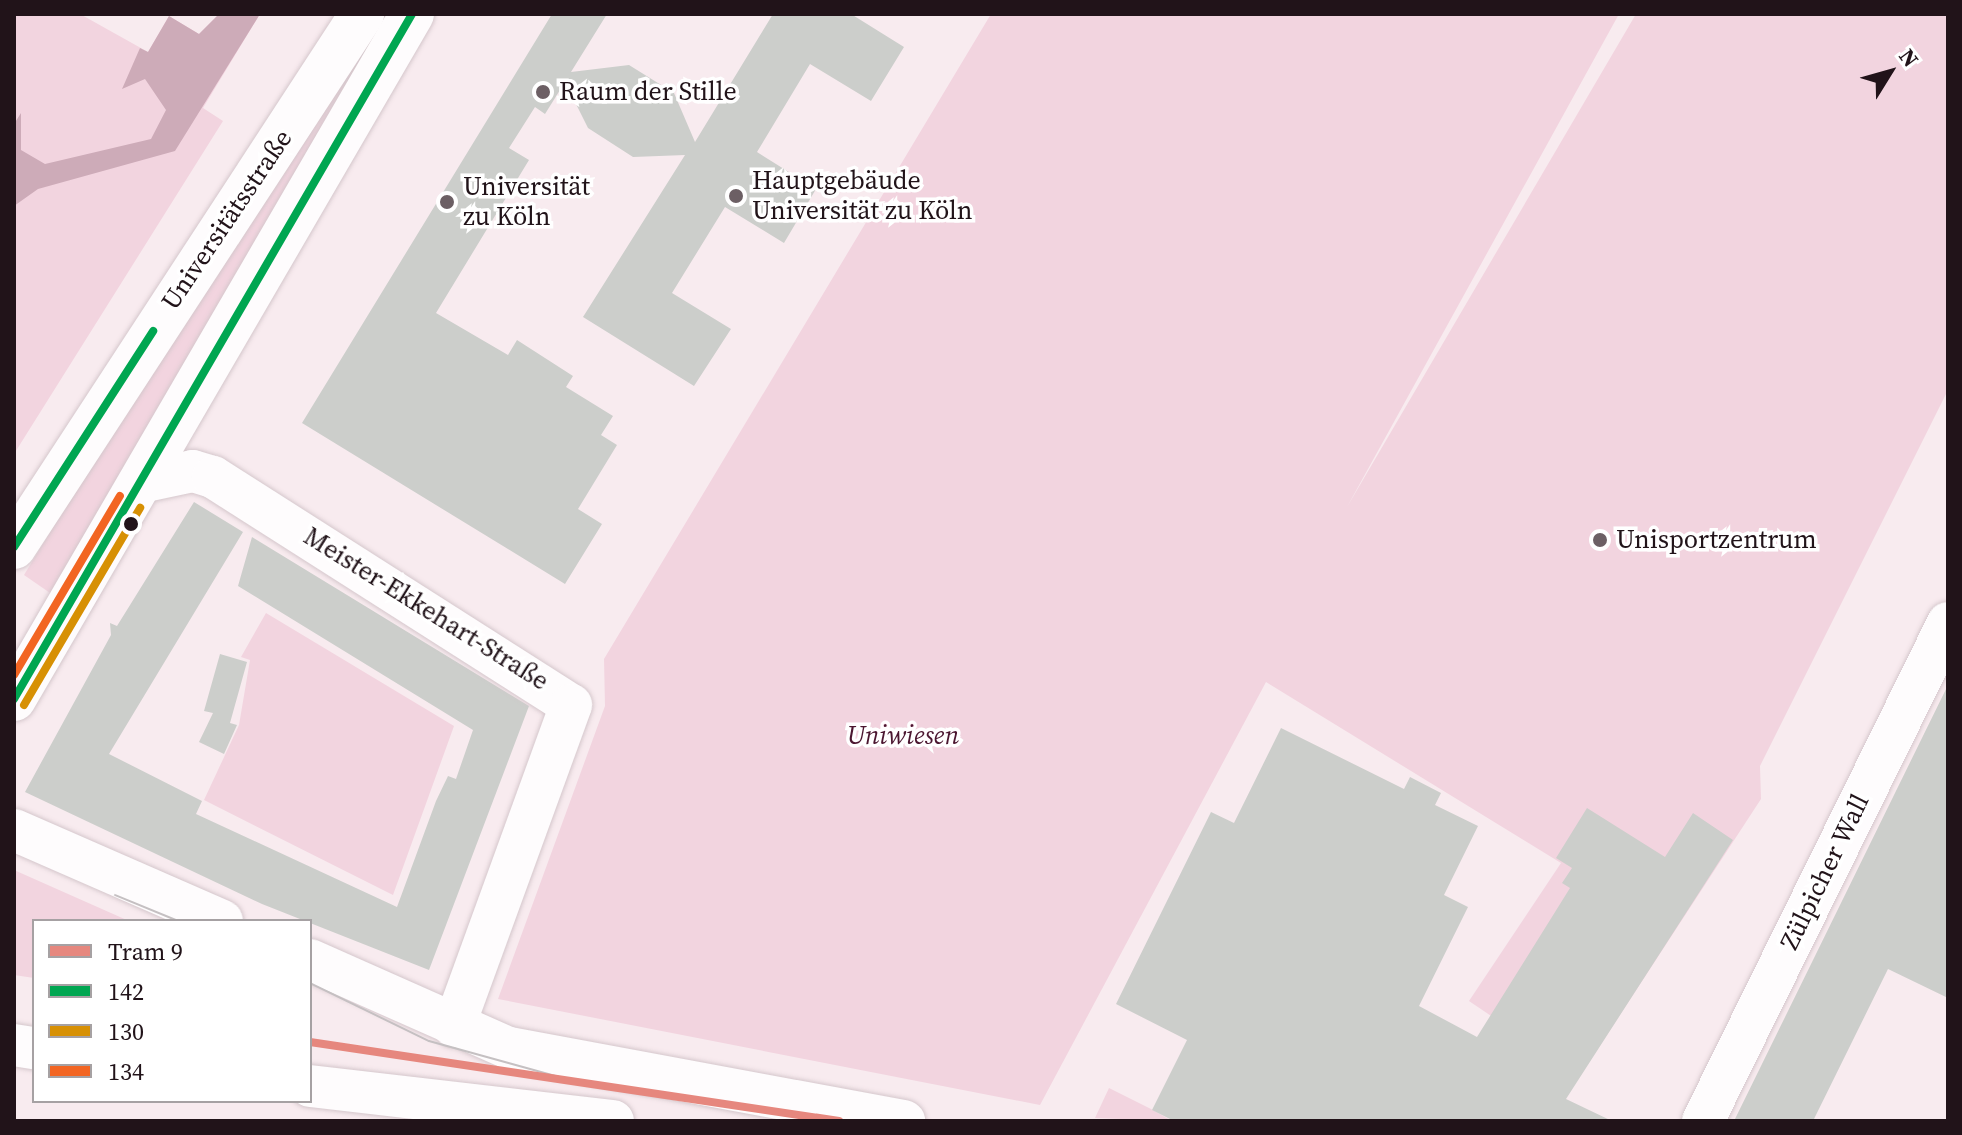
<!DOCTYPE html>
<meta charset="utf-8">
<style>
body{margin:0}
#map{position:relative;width:1962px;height:1135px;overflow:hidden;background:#f8ebef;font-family:"Source Serif 4",serif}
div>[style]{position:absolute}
.green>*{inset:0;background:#f2d4df}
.water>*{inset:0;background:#cdabb8}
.building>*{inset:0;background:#cccecb}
.roads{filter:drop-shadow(0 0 2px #d5c7cc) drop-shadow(0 0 2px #d5c7cc)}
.minor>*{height:42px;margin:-21px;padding:0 21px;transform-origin:21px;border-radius:21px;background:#fefcfd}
.major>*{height:44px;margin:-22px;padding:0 22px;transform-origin:22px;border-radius:22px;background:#fefcfd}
.tram>*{height:2px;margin:-1px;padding:0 1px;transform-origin:1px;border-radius:1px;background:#c5c0c2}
.bus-1>*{height:8px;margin:-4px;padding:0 4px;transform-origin:4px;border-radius:4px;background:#00a651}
.bus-2>*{height:8px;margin:-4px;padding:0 4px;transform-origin:4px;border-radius:4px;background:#d79004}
.bus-3>*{height:8px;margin:-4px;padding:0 4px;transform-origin:4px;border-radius:4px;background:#f26522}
.tram-1>*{height:8px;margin:-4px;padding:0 4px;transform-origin:4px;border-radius:4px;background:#e6877e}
.dots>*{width:22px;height:22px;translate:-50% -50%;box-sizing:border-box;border:4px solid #fff;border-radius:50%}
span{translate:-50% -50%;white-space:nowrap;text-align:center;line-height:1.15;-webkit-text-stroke:7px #fff;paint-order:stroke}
.poi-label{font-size:26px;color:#211319}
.left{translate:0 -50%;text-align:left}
.street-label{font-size:26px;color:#211319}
.park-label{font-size:26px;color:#4b1630;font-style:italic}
.frame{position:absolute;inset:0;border:16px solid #211319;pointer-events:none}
.legend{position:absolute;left:32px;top:919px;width:280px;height:184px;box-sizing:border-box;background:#fff;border:2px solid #a6a1a3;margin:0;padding:10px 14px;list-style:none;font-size:24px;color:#211319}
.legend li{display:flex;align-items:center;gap:16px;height:40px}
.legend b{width:40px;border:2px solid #a6a1a3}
.north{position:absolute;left:1850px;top:32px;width:80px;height:80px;-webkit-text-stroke:6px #fff;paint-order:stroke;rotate:53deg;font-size:22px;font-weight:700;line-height:32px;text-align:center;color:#211319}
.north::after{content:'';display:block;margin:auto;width:28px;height:36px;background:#211319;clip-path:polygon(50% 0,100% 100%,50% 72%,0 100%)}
</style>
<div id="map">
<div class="green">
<div style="clip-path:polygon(14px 14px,80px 14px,148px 52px,169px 16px,199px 34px,219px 14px,260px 14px,203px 108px,223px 121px,14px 454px)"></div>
<div style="clip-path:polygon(991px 14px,1619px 14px,1347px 507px,1636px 14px,1948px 14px,1948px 390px,1760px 766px,1761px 799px,1580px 1076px,1469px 1001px,1561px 863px,1266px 682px,1040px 1105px,498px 999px,605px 706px,604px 659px)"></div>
<div style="clip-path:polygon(373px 28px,382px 32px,53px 595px,24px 575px,191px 300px)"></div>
<div style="clip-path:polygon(266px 613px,454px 726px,393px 895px,204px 800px,239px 725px,250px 660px,241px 657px)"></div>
<div style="clip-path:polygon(14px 870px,129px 921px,34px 921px,34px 978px,14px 975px)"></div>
<div style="clip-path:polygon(1109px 1088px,1151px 1109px,1172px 1121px,1095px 1118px)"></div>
</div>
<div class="water">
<div style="clip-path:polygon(219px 14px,260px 14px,175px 151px,38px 189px,14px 206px,14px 124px,21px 113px,21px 150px,45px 164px,151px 139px,166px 110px,145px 79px,122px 89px,140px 48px,148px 52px,169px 16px,199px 34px)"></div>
</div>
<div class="building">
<div style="clip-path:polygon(552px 14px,607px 14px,571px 72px,629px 65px,674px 93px,695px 142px,773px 14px,851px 14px,904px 47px,871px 101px,810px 64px,757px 152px,816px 189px,784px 243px,725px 207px,672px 293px,731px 329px,694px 386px,583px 317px,685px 155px,633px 157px,588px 128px,565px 82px,545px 114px,535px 107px,509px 148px,529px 160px,436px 313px,508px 355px,517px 340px,573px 376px,566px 387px,613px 416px,601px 435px,617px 445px,578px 509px,602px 524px,565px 584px,302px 423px)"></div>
<div style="clip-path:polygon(194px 502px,243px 532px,109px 754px,202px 801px,196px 814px,397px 907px,436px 801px,448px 776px,456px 779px,473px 730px,238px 586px,252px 537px,529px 706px,429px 970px,262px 904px,25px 792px,111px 635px,110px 623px,117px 626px)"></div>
<div style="clip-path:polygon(220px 654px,247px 662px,230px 723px,237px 725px,224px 754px,199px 742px,213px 713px,204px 711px)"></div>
<div style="clip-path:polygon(1948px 685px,1948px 998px,1888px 969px,1813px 1121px,1734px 1121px)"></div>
<div style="clip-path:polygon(1281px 728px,1404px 789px,1410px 777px,1441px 793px,1435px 805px,1478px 826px,1444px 895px,1468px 907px,1419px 1006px,1477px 1037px,1570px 888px,1562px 883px,1572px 868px,1556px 858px,1587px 808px,1665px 857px,1693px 813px,1733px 840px,1566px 1099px,1612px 1121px,1174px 1121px,1152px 1110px,1187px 1040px,1116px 1004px,1211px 812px,1234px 823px)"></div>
</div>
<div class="roads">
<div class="minor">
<div style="left:141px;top:482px;width:53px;rotate:-11.9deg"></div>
<div style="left:193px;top:471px;width:21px;rotate:17deg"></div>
<div style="left:213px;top:477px;width:424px;rotate:32.5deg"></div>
<div style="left:571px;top:705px;width:342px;rotate:110deg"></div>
<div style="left:14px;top:830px;width:227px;rotate:23.6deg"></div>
<div style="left:310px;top:960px;width:218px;rotate:23.9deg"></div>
<div style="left:509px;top:1048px;width:402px;rotate:10.5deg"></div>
<div style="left:14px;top:1045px;width:20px;rotate:9deg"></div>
<div style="left:310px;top:1086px;width:305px;rotate:6.6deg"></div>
<div style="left:1703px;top:1121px;width:555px;rotate:-63.8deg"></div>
</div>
<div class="major">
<div style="left:14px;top:547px;width:637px;rotate:-56.86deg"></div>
<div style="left:14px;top:699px;width:792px;rotate:-59.84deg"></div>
</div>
</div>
<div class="tram">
<div style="left:115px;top:895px;width:68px;rotate:22.4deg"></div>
<div style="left:310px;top:983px;width:132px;rotate:26deg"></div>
<div style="left:429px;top:1041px;width:135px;rotate:15.5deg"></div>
</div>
<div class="bus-1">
<div style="left:14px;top:547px;width:257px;rotate:-57.2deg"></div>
<div style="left:14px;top:699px;width:792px;rotate:-59.84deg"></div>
</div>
<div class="bus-2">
<div style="left:24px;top:705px;width:229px;rotate:-59.5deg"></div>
</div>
<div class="bus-3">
<div style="left:14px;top:675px;width:208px;rotate:-59.4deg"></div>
</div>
<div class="tram-1">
<div style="left:310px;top:1042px;width:535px;rotate:8.49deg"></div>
</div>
<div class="dots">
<div style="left:543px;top:92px;background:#6c5f64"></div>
<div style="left:736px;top:196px;background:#6c5f64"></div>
<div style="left:447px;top:202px;background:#6c5f64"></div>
<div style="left:131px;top:524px;background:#211319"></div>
<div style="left:1600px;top:540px;background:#6c5f64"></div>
</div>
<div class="poi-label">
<span class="left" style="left:559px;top:92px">Raum der Stille</span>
<span class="left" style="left:752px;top:196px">Hauptgebäude<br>Universität zu Köln</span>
<span class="left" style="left:463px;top:202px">Universität<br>zu Köln</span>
<span class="left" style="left:1616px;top:540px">Unisportzentrum</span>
</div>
<div class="street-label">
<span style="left:227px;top:220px;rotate:-56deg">Universitätsstraße</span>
<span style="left:426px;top:609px;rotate:32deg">Meister-Ekkehart-Straße</span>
<span style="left:1825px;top:872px;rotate:-64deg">Zülpicher Wall</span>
</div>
<div class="park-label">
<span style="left:903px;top:736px">Uniwiesen</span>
</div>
<div class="frame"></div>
<ul class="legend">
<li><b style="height:10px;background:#e6877e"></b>Tram 9</li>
<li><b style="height:10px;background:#00a651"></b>142</li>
<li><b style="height:10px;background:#d79004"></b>130</li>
<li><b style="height:10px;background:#f26522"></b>134</li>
</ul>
<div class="north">N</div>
</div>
